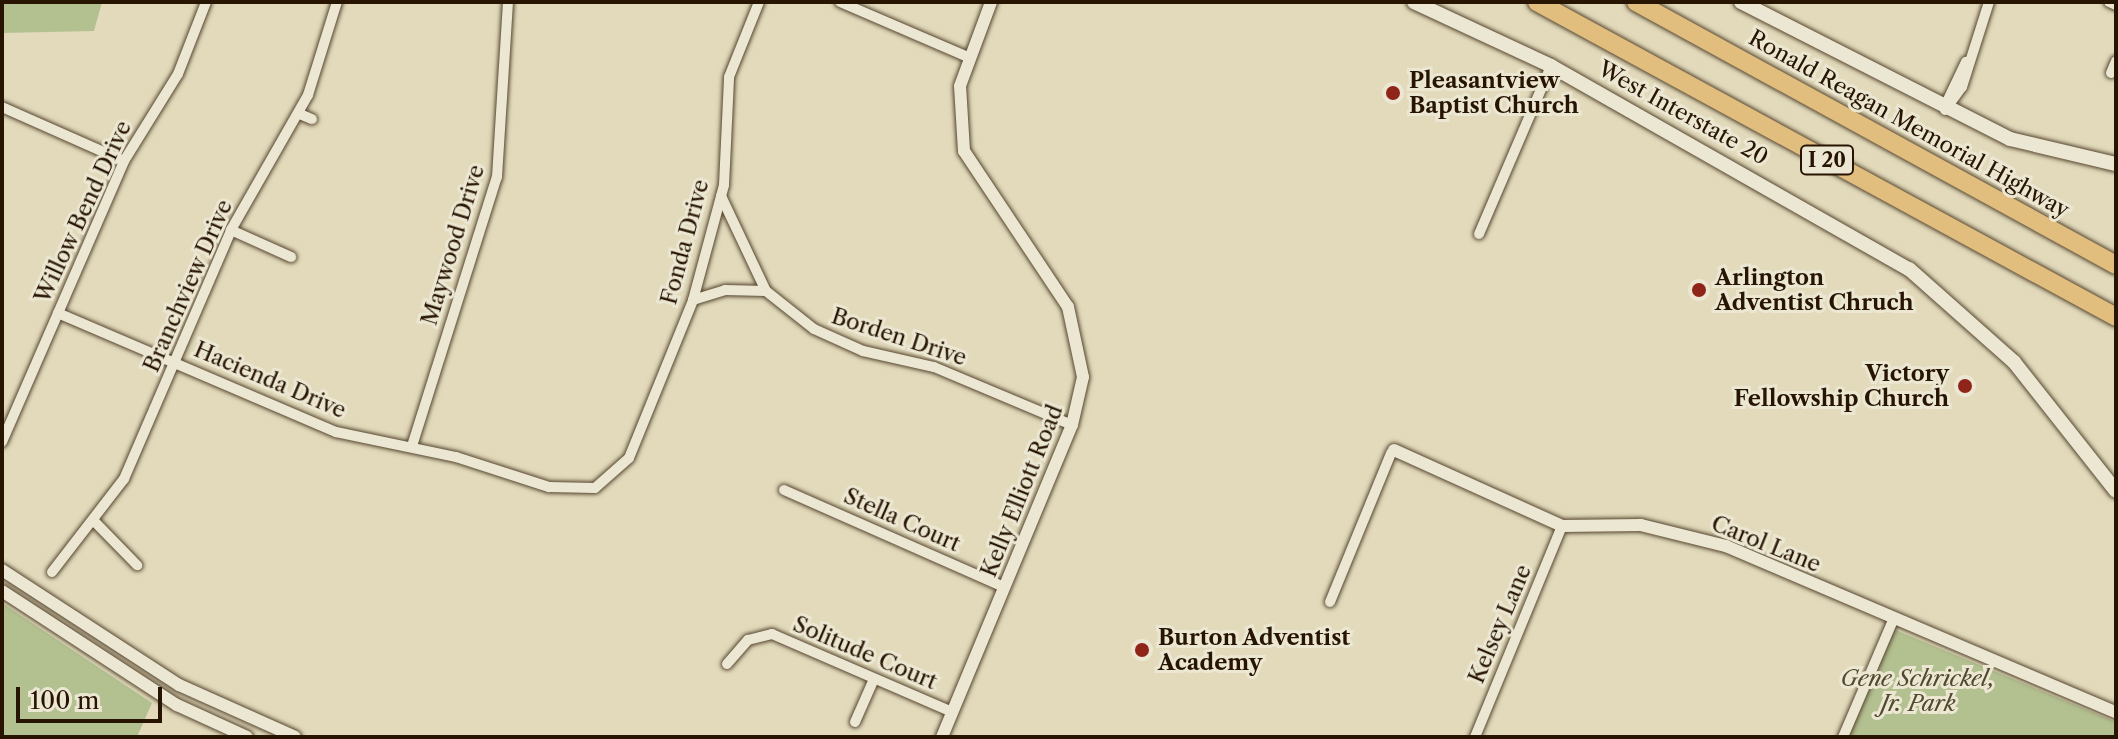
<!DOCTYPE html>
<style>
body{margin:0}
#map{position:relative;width:2118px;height:739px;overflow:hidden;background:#e2dabb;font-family:"Libre Caslon Text",serif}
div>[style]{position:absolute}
.green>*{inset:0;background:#b3c090}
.roads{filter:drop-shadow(0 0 2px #564630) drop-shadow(0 0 2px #564630)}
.minor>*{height:10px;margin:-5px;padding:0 5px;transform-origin:5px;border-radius:5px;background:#ece7d3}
.tertiary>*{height:12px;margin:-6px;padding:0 6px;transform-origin:6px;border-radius:6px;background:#ece7d3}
.secondary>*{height:14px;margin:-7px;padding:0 7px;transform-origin:7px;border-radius:7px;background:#ece7d3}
.motorway>*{height:18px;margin:-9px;padding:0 9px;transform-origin:9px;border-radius:9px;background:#e1bd7e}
.dots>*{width:22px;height:22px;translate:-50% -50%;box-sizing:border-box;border:4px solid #ece7d3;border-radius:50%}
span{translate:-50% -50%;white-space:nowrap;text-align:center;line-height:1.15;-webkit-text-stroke:6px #ece7d3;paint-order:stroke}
.shield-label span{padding:2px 6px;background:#ece7d3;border:2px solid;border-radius:6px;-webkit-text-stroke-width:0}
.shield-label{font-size:20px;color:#271502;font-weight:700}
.poi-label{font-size:22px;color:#271502;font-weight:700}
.left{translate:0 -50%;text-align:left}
.right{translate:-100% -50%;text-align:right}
.street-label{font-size:22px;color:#271502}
.park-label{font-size:22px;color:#51482d;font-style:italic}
.frame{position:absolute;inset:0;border:4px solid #271502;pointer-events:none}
.scale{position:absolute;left:16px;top:687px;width:146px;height:36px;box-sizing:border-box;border:4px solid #271502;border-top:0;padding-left:10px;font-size:24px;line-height:28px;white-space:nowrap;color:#271502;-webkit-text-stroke:6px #ece7d3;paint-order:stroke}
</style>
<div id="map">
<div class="green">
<div style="clip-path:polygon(2px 2px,102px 2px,94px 31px,2px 33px)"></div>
<div style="clip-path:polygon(2px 603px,152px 703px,137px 737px,2px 737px)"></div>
<div style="clip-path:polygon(1893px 629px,2116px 722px,2116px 737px,1848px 737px)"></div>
</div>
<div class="roads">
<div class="minor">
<div style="left:840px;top:2px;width:139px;rotate:23.3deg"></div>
<div style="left:2109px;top:2px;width:8px;rotate:23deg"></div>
<div style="left:2111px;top:73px;width:13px;rotate:-67deg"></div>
<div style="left:1945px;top:106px;width:49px;rotate:-64.5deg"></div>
<div style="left:2px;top:107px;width:133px;rotate:23.9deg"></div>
<div style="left:1945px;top:110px;width:29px;rotate:-54deg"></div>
<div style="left:1962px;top:87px;width:89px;rotate:-72.4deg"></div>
<div style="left:300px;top:114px;width:13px;rotate:23deg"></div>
<div style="left:721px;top:196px;width:105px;rotate:64.7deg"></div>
<div style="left:766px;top:291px;width:61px;rotate:38.4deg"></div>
<div style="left:814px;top:329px;width:54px;rotate:24.2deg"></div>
<div style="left:863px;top:351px;width:73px;rotate:12.7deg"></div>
<div style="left:934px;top:367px;width:150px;rotate:22.8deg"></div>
<div style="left:231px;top:230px;width:66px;rotate:24.2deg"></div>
<div style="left:1479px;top:234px;width:183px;rotate:-66.8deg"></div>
<div style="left:693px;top:300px;width:34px;rotate:-17deg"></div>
<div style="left:725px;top:290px;width:41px;rotate:1.4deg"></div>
<div style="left:58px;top:313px;width:302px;rotate:23.2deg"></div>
<div style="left:336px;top:432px;width:123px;rotate:11.8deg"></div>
<div style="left:456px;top:457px;width:98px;rotate:17.9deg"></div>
<div style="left:549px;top:487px;width:46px;rotate:1.2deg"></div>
<div style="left:595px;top:488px;width:45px;rotate:-41.4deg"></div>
<div style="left:629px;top:458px;width:170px;rotate:-67.9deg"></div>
<div style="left:693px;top:300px;width:119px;rotate:-74.9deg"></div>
<div style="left:724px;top:185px;width:108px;rotate:-87.3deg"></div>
<div style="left:729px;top:77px;width:81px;rotate:-68.2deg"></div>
<div style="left:2px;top:442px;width:306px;rotate:-66.5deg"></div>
<div style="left:124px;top:161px;width:102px;rotate:-58.2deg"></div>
<div style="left:178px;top:74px;width:77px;rotate:-68.7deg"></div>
<div style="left:412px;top:446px;width:282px;rotate:-72.5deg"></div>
<div style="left:497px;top:177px;width:175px;rotate:-86.4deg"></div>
<div style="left:784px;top:490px;width:240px;rotate:23.8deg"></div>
<div style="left:94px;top:521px;width:62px;rotate:45.7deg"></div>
<div style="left:52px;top:572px;width:118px;rotate:-52.3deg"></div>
<div style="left:124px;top:479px;width:271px;rotate:-66.7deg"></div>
<div style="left:231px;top:230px;width:155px;rotate:-60.3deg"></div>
<div style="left:308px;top:95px;width:97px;rotate:-72.7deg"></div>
<div style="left:1330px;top:602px;width:161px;rotate:-67.7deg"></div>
<div style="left:727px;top:664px;width:32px;rotate:-49deg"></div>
<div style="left:748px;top:640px;width:25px;rotate:-14deg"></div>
<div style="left:772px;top:634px;width:196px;rotate:23.4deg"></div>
<div style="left:855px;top:722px;width:47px;rotate:-66.2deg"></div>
<div style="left:1475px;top:737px;width:228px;rotate:-67.6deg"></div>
<div style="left:1843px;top:737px;width:129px;rotate:-66.8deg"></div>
</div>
<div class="tertiary">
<div style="left:1394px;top:450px;width:184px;rotate:24.3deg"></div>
<div style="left:1562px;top:526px;width:79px;rotate:-0.7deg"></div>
<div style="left:1641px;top:525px;width:88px;rotate:13.9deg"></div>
<div style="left:1726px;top:546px;width:424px;rotate:23.1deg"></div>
<div style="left:2px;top:570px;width:211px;rotate:33deg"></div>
<div style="left:179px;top:685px;width:127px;rotate:24.1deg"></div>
<div style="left:2px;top:591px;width:209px;rotate:33.1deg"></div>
<div style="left:177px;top:705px;width:77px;rotate:24.6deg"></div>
<div style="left:942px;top:737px;width:338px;rotate:-67.4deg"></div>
<div style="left:1072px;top:425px;width:49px;rotate:-77.1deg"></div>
<div style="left:1083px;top:377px;width:72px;rotate:-102.1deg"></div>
<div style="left:1068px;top:307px;width:187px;rotate:-123.7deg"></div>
<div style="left:964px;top:151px;width:65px;rotate:-93.5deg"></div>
<div style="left:960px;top:86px;width:90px;rotate:-69.7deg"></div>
</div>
<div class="secondary">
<div style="left:1414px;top:2px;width:151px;rotate:25deg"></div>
<div style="left:1551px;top:66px;width:412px;rotate:29.6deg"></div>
<div style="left:1909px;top:269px;width:140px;rotate:41.5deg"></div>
<div style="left:2014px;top:362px;width:164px;rotate:51.7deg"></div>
<div style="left:1741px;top:2px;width:302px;rotate:27deg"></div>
<div style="left:2010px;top:139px;width:109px;rotate:13.3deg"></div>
</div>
<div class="motorway">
<div style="left:1537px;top:2px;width:659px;rotate:28.55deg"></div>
<div style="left:1636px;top:2px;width:547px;rotate:28.72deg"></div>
</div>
</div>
<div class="dots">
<div style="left:1393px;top:93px;background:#8f2418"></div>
<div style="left:1699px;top:290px;background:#8f2418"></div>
<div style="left:1965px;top:386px;background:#8f2418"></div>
<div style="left:1142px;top:650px;background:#8f2418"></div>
</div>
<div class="shield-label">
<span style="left:1827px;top:160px">I 20</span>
</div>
<div class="poi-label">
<span class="left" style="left:1409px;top:93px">Pleasantview<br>Baptist Church</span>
<span class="left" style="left:1715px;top:290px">Arlington<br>Adventist Chruch</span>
<span class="right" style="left:1949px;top:386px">Victory<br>Fellowship Church</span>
<span class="left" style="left:1158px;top:650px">Burton Adventist<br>Academy</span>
</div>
<div class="street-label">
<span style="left:1683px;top:113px;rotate:29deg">West Interstate 20</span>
<span style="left:1909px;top:124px;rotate:29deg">Ronald Reagan Memorial Highway</span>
<span style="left:83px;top:212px;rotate:-65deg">Willow Bend Drive</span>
<span style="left:685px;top:242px;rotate:-75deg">Fonda Drive</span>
<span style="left:453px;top:245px;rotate:-73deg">Maywood Drive</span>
<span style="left:188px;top:286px;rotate:-66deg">Branchview Drive</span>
<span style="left:899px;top:337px;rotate:18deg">Borden Drive</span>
<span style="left:270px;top:380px;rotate:23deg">Hacienda Drive</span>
<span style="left:1022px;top:491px;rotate:-68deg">Kelly Elliott Road</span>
<span style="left:902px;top:520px;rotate:24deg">Stella Court</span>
<span style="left:1766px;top:544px;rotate:22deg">Carol Lane</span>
<span style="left:1500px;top:624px;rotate:-67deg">Kelsey Lane</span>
<span style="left:865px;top:653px;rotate:23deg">Solitude Court</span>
</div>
<div class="park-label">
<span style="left:1918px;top:691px">Gene Schrickel,<br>Jr. Park</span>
</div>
<div class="frame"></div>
<div class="scale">100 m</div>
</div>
